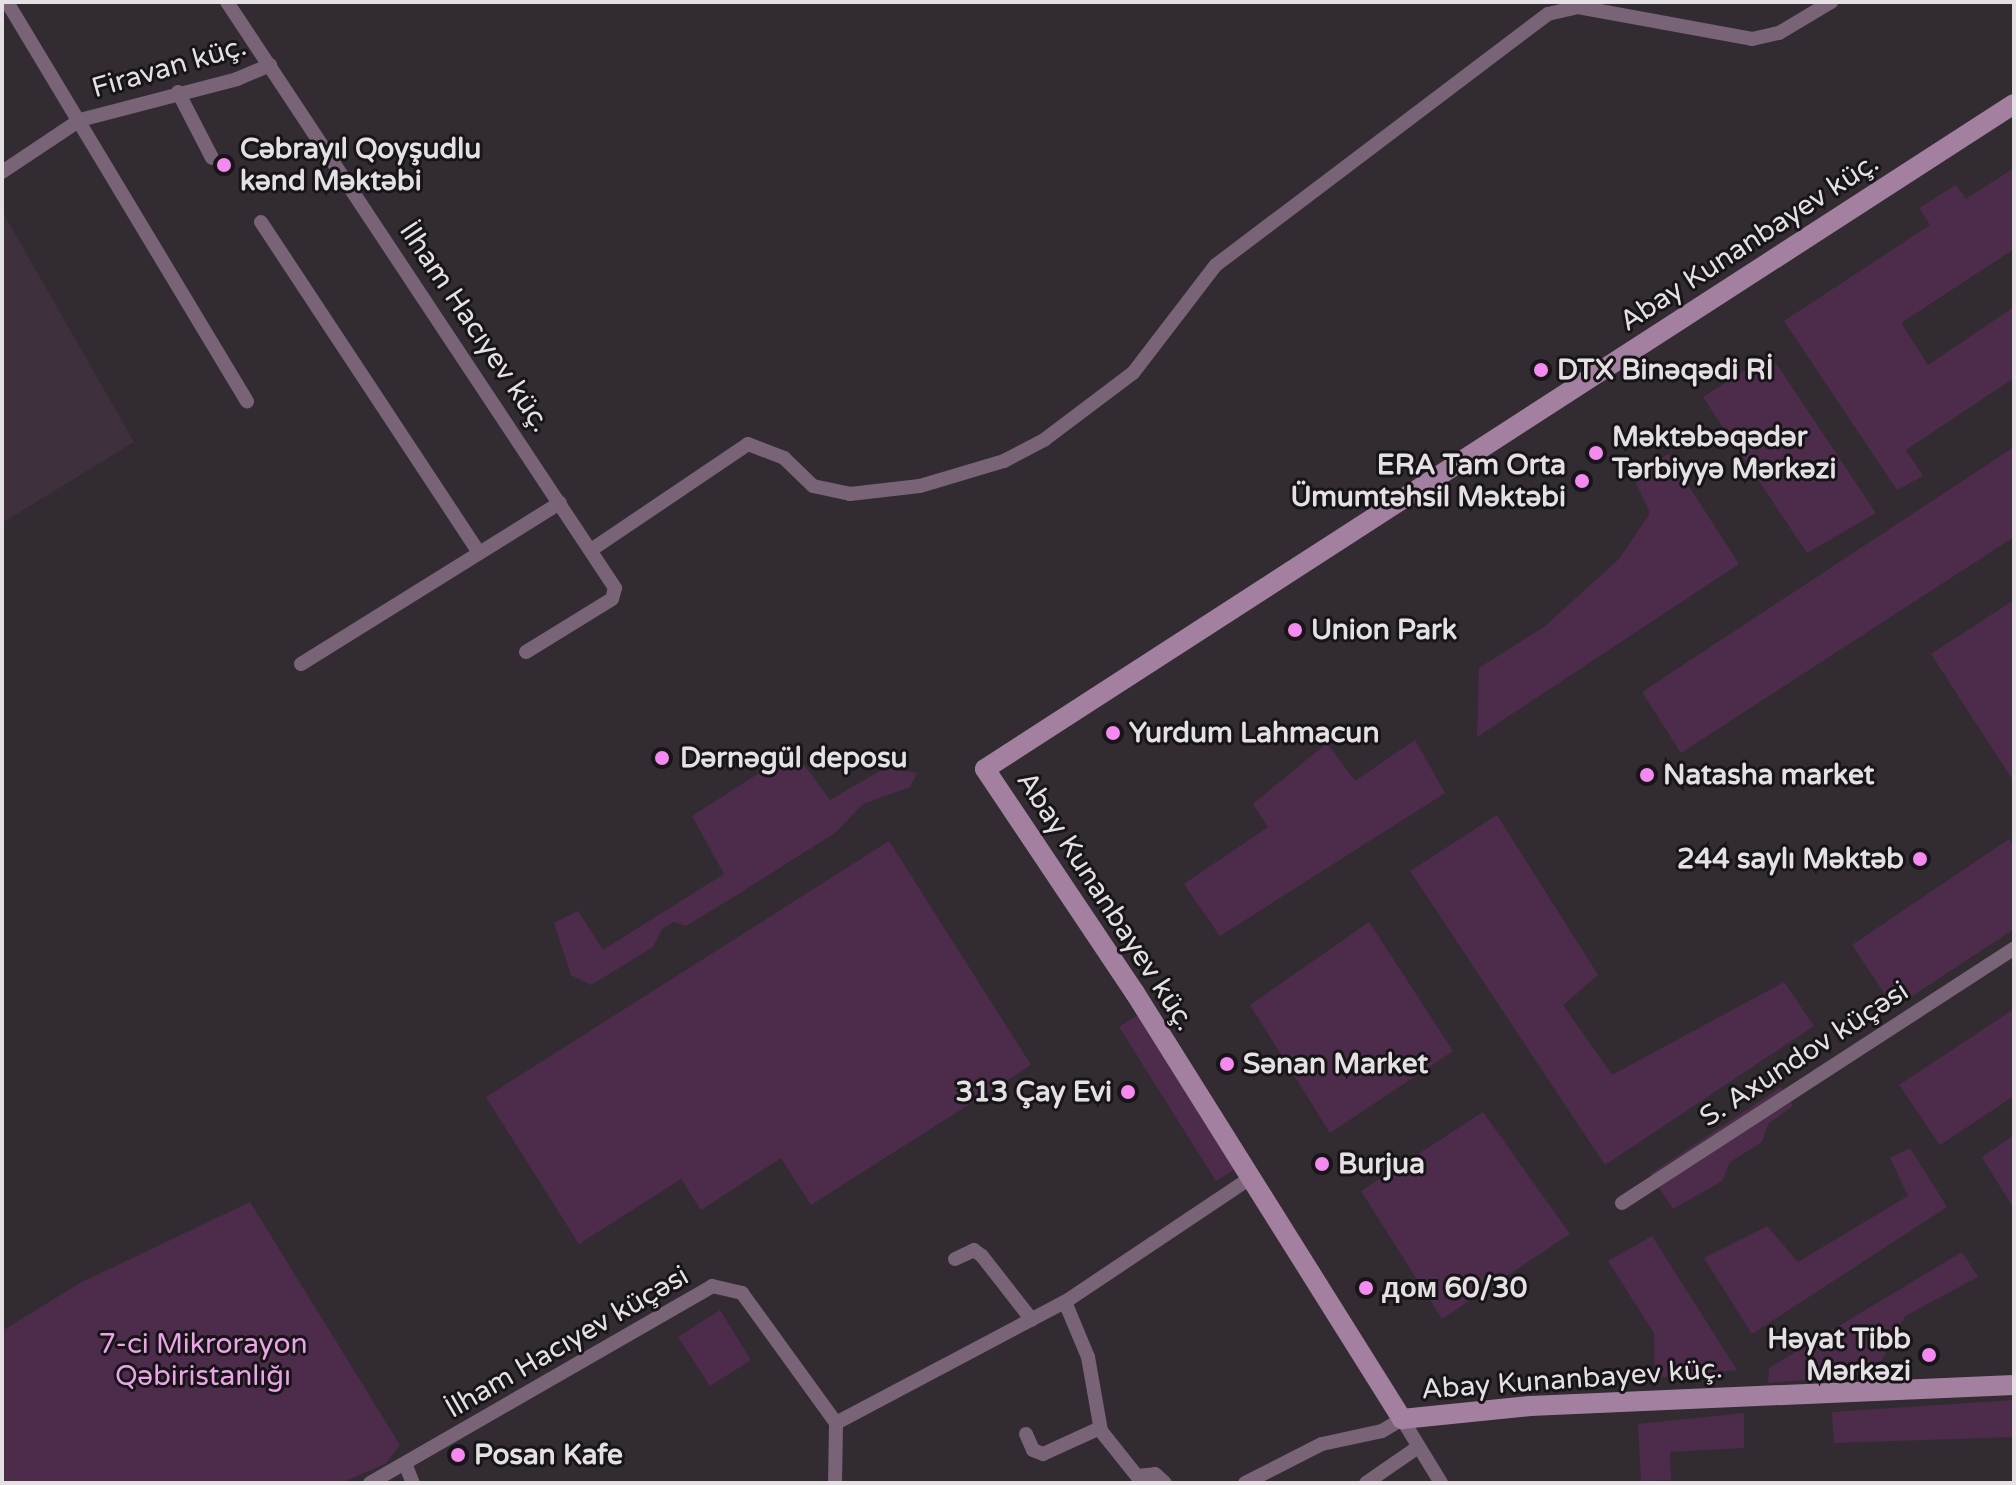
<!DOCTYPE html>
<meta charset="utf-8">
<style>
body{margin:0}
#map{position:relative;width:2016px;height:1485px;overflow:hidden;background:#332b32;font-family:"Varela Round",sans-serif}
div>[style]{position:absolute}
.built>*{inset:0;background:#3e313d}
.green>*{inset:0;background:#4c2c4a}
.street>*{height:14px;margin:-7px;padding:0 7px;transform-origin:7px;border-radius:7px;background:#796377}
.secondary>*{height:20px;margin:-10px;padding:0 10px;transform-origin:10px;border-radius:10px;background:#a380a0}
.dots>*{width:22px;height:22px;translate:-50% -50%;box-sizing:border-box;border:4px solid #181518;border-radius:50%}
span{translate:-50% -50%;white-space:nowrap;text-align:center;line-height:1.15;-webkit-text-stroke:6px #181518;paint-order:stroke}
.street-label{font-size:28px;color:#e5e0e4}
.poi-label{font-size:28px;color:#e5e0e4;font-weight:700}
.left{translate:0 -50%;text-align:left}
.right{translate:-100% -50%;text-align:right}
.park-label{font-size:28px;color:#eca3e7}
.frame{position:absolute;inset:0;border:4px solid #e5e0e4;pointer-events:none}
</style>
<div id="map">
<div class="built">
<div style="clip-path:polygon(2px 211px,134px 442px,2px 523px)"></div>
</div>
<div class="green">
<div style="clip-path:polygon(2014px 168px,2014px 249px,1901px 323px,1928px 365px,2014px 307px,2014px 378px,1906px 450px,1923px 476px,1897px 490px,1784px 321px,1930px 225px,1919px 208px,1956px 185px,1966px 199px)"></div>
<div style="clip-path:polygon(1770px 354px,1876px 513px,1807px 553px,1703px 397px)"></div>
<div style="clip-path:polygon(2014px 447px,2014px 537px,1681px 753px,1642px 692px)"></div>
<div style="clip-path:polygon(1668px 454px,1739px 564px,1477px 737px,1479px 668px,1544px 627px,1619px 559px,1650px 513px,1633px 477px)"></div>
<div style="clip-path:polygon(2014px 600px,2014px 782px,1931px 654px)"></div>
<div style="clip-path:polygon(1415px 740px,1445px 793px,1220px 936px,1184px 884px,1268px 827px,1253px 804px,1327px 743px,1355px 781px)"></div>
<div style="clip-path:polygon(794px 751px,830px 800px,885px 768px,917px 773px,910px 787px,863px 804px,835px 833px,740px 893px,686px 926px,674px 922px,662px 929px,653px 947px,591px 985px,571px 975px,554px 923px,578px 911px,603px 950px,724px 874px,692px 816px)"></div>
<div style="clip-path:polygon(1497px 815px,1598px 975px,1563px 1005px,1612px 1075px,1784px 982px,1814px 1026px,1605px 1165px,1410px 871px)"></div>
<div style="clip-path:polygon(2009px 839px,2014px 847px,2014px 929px,1894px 1008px,1852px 945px)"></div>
<div style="clip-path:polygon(889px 841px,1031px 1065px,811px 1205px,781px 1158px,701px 1210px,681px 1179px,579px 1244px,486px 1097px)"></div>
<div style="clip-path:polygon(1369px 922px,1453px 1051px,1330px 1133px,1250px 1005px)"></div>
<div style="clip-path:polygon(2014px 1009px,2014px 1096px,1940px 1145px,1899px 1085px)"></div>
<div style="clip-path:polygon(1143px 1012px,1240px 1166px,1216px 1181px,1119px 1027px)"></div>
<div style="clip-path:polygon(1781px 1087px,1793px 1106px,1768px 1124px,1762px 1142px,1730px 1162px,1722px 1181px,1673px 1209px,1650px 1174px)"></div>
<div style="clip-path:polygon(1483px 1112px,1570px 1234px,1442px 1319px,1361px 1191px)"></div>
<div style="clip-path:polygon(2014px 1135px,2014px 1209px,1982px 1157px)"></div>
<div style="clip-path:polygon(1910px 1148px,1947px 1207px,1752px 1334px,1704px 1258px,1767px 1226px,1798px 1262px,1908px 1196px,1890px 1158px)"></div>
<div style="clip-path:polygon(250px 1202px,400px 1445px,385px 1464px,341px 1483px,2px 1483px,2px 1331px,80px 1283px)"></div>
<div style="clip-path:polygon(1652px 1236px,1737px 1370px,1655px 1378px,1654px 1333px,1608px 1261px)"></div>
<div style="clip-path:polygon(1962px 1252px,1978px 1277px,1905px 1316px,1875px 1374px,1768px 1383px,1769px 1368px)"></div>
<div style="clip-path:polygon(720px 1310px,751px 1360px,710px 1386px,678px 1337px)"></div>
<div style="clip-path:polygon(2014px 1400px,2014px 1437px,1834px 1443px,1832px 1412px)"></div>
<div style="clip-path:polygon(1744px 1413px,1744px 1448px,1670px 1452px,1671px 1480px,1641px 1481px,1638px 1424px)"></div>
</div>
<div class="street">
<div style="left:7px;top:2px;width:466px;rotate:59deg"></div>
<div style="left:227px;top:2px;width:703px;rotate:56.49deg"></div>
<div style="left:615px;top:588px;width:11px;rotate:105deg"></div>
<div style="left:612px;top:599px;width:101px;rotate:148.4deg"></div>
<div style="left:178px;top:92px;width:74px;rotate:62.7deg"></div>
<div style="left:2px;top:172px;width:94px;rotate:-33.7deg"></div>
<div style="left:80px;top:120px;width:162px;rotate:-14.6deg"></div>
<div style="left:237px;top:79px;width:36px;rotate:-23deg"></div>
<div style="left:261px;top:222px;width:396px;rotate:56.6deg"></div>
<div style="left:591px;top:550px;width:189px;rotate:-34deg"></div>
<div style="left:748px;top:444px;width:39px;rotate:21deg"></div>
<div style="left:784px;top:458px;width:40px;rotate:44deg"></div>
<div style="left:813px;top:486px;width:38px;rotate:12deg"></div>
<div style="left:850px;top:494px;width:70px;rotate:-6.5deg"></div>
<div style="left:920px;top:486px;width:88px;rotate:-16.6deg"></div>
<div style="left:1004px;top:461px;width:45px;rotate:-27.7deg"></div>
<div style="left:1044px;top:440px;width:111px;rotate:-37deg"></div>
<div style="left:1133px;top:373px;width:136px;rotate:-52.5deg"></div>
<div style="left:1216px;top:265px;width:416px;rotate:-37.1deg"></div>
<div style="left:1548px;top:14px;width:31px;rotate:-13deg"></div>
<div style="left:1578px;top:7px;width:177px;rotate:10.4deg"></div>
<div style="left:1752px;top:39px;width:28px;rotate:-13deg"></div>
<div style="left:1779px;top:33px;width:61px;rotate:-30.8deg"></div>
<div style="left:301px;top:664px;width:305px;rotate:-31.9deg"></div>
<div style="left:1622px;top:1203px;width:468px;rotate:-33deg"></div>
<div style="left:955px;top:1259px;width:21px;rotate:-25deg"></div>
<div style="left:974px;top:1250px;width:10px;rotate:37deg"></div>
<div style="left:982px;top:1256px;width:81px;rotate:52deg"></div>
<div style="left:1065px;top:1302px;width:60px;rotate:67.3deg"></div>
<div style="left:1088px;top:1357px;width:75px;rotate:80deg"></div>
<div style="left:1101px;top:1431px;width:58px;rotate:51.3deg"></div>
<div style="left:1137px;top:1476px;width:18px;rotate:-6deg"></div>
<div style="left:1155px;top:1474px;width:13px;rotate:42deg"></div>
<div style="left:1026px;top:1434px;width:17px;rotate:66deg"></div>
<div style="left:1033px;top:1450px;width:11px;rotate:22deg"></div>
<div style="left:1043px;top:1454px;width:63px;rotate:-24.5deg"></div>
<div style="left:406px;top:1466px;width:18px;rotate:68deg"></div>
<div style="left:370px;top:1483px;width:395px;rotate:-29.9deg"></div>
<div style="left:712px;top:1286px;width:31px;rotate:13deg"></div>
<div style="left:742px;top:1293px;width:160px;rotate:54.1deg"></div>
<div style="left:835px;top:1483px;width:60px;rotate:-89deg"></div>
<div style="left:836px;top:1423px;width:259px;rotate:-27.9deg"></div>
<div style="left:1065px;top:1302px;width:223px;rotate:-33.8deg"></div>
<div style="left:1245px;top:1483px;width:86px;rotate:-26.9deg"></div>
<div style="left:1322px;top:1444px;width:61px;rotate:-12.2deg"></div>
<div style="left:1382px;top:1431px;width:23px;rotate:-31deg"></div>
<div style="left:1402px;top:1419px;width:75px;rotate:58.6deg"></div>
<div style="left:1366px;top:1483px;width:63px;rotate:-34.7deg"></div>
</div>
<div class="secondary">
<div style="left:2014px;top:104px;width:1225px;rotate:147.13deg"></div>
<div style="left:985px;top:769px;width:270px;rotate:56.2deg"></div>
<div style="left:1135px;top:993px;width:503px;rotate:57.92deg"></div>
<div style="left:1402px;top:1419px;width:129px;rotate:-5.8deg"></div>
<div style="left:1530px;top:1406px;width:484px;rotate:-2.5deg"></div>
</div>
<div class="dots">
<div style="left:224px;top:165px;background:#f489ef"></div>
<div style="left:1541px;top:370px;background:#f489ef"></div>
<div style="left:1596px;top:453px;background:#f489ef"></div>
<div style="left:1582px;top:481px;background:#f489ef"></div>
<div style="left:1295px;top:630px;background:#f489ef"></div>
<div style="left:1113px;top:733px;background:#f489ef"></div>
<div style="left:662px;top:758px;background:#f489ef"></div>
<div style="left:1647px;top:775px;background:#f489ef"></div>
<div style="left:1920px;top:859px;background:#f489ef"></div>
<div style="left:1227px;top:1064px;background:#f489ef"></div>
<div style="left:1128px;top:1092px;background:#f489ef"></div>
<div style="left:1322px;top:1164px;background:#f489ef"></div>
<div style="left:1366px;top:1288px;background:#f489ef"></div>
<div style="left:1929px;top:1355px;background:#f489ef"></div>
<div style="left:458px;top:1455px;background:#f489ef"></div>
</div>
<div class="street-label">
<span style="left:169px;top:67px;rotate:-16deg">Firavan küç.</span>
<span style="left:1749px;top:242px;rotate:-33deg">Abay Kunanbayev küç.</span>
<span style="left:475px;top:327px;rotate:56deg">İlham Hacıyev küç.</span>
<span style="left:1106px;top:901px;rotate:57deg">Abay Kunanbayev küç.</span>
<span style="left:1804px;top:1054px;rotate:-33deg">S. Axundov küçəsi</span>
<span style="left:567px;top:1342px;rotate:-30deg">İlham Hacıyev küçəsi</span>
<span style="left:1572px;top:1379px;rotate:-4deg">Abay Kunanbayev küç.</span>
</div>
<div class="poi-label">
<span class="left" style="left:240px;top:165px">Cəbrayıl Qoyşudlu<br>kənd Məktəbi</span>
<span class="left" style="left:1557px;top:370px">DTX Binəqədi Rİ</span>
<span class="left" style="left:1612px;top:453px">Məktəbəqədər<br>Tərbiyyə Mərkəzi</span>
<span class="right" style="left:1566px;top:481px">ERA Tam Orta<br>Ümumtəhsil Məktəbi</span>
<span class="left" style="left:1311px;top:630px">Union Park</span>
<span class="left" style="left:1129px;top:733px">Yurdum Lahmacun</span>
<span class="left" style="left:680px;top:758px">Dərnəgül deposu</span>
<span class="left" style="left:1663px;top:775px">Natasha market</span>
<span class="right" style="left:1904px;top:859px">244 saylı Məktəb</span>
<span class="left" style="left:1243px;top:1064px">Sənan Market</span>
<span class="right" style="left:1112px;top:1092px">313 Çay Evi</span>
<span class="left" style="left:1338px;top:1164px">Burjua</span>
<span class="left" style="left:1382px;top:1288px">дом 60/30</span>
<span class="right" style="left:1911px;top:1355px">Həyat Tibb<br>Mərkəzi</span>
<span class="left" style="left:474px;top:1455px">Posan Kafe</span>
</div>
<div class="park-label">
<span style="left:203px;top:1360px">7-ci Mikrorayon<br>Qəbiristanlığı</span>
</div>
<div class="frame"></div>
</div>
